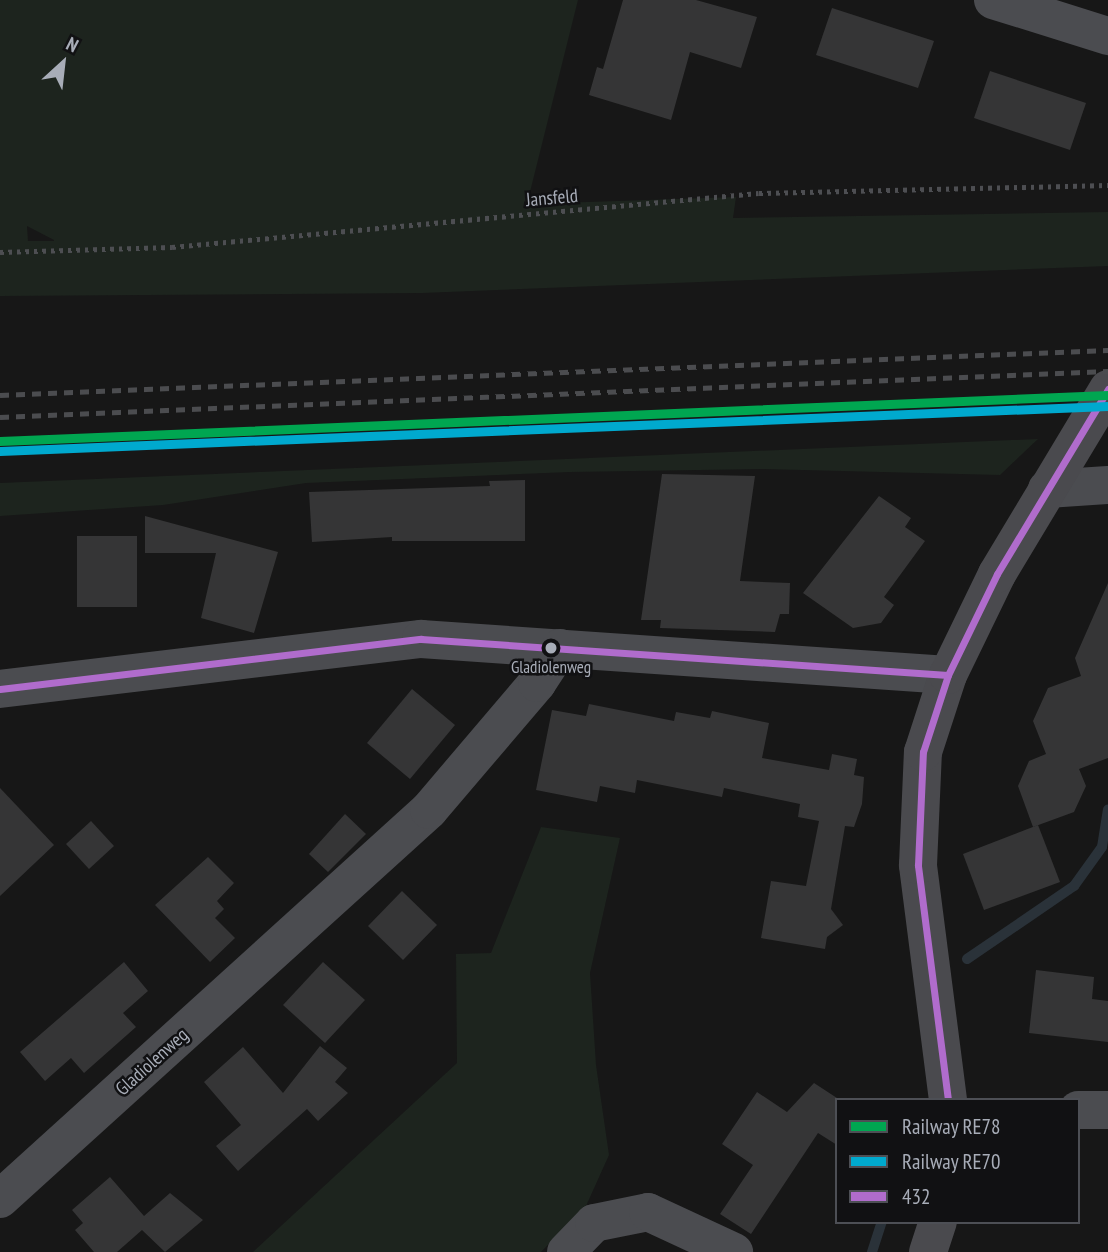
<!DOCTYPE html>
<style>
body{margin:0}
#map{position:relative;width:1108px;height:1252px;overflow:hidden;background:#171717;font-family:"PT Sans Narrow",sans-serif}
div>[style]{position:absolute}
.green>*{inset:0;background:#1d241e}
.stream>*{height:10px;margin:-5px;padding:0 5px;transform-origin:5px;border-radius:5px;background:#2a3239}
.building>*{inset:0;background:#353536}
.path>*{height:4.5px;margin-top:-2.25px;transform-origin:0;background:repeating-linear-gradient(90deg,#4d4e52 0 3.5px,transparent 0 8.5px)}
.street>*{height:38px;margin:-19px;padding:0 19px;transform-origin:19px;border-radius:19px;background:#4b4c50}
.secondary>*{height:38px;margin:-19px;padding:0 19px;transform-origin:19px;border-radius:19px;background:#4a4a4e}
.rail>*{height:5px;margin-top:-2.5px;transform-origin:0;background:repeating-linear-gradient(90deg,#4b4c4f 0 9px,transparent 0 16px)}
.bus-1>*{height:7px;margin:-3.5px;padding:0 3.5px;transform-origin:3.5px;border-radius:3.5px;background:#b06ccc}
.rail-1>*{height:9px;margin:-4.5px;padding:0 4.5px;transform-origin:4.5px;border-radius:4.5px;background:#00a651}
.rail-2>*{height:9px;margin:-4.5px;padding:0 4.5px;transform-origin:4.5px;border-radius:4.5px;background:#00a9ce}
.dots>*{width:19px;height:19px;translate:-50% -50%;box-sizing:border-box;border:4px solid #111113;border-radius:50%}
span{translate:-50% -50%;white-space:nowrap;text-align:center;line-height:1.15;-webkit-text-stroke:5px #111113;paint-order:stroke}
.bus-label{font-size:17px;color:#a8adb8}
.street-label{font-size:19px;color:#a8adb8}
.legend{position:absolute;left:835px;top:1098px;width:245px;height:126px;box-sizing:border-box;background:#111113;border:2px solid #4d4f55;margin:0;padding:9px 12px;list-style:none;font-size:21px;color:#a8adb8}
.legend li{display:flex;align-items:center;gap:14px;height:35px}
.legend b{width:35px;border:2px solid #4d4f55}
.north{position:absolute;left:28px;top:28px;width:70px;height:70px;-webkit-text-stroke:5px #111113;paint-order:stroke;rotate:27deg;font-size:19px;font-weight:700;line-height:28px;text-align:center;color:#a8adb8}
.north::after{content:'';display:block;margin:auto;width:24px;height:32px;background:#a8adb8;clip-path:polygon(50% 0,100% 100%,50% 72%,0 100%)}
</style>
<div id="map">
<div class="green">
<div style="clip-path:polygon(evenodd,0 0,578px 0,527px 204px,736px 197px,733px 218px,1108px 212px,1108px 266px,422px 293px,0 296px,0 0,27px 226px,54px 240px,54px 241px,28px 241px,27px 226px)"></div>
<div style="clip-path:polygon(1038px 439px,1000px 475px,763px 469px,570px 472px,306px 483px,163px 505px,0 516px,0 483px)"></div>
<div style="clip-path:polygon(541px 827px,620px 838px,590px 973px,596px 1065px,609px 1155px,586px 1206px,541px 1252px,253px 1252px,457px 1063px,456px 954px,491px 953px)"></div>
</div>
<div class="stream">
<div style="left:967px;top:959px;width:130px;rotate:-34.3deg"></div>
<div style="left:1074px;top:886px;width:48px;rotate:-54.3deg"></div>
<div style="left:1102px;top:847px;width:38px;rotate:-81deg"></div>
<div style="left:872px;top:1252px;width:32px;rotate:-72deg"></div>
</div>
<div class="building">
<div style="clip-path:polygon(623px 0,696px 0,757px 17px,741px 68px,690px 52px,671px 120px,589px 95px,597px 67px,603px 69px)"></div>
<div style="clip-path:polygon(832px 8px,934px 41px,918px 88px,816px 55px)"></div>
<div style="clip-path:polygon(990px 71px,1086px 103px,1070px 150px,974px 118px)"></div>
<div style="clip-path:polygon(662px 474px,755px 476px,740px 581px,790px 583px,789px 614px,780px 614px,775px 632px,660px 628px,661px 620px,641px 620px)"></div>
<div style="clip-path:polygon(525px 480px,525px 541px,392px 541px,392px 537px,312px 542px,309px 492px,490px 486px,489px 481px)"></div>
<div style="clip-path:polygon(879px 496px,911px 518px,905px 527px,925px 541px,884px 597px,894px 605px,881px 623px,853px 628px,803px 593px)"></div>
<div style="clip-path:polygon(145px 516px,278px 552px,254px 633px,201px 618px,216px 553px,145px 553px)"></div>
<div style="clip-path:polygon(77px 536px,137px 536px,137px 607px,77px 607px)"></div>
<div style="clip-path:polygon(1108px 583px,1108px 758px,1079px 769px,1086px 786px,1074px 812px,1033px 827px,1018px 786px,1029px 761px,1046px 754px,1033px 721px,1048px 688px,1081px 676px,1075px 658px)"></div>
<div style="clip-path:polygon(412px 689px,455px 725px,410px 779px,367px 743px)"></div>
<div style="clip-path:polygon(589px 704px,674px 721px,676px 712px,710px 718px,712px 711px,769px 723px,762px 758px,829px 770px,832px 754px,857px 759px,854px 775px,864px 777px,862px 804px,854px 827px,845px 826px,831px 909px,843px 925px,827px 937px,825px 949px,761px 938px,771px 881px,806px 886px,819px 821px,798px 817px,800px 804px,724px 788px,722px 797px,637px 780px,635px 793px,600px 786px,597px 802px,536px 790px,552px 710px,586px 716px)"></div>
<div style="clip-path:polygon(0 788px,54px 845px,0 896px)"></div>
<div style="clip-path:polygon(345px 814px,366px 834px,328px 872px,309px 854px)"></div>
<div style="clip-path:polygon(91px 821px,114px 846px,89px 869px,66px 844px)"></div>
<div style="clip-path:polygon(1038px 825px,1060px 882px,984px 910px,963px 854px)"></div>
<div style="clip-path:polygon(208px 857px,234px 883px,217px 901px,224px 909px,215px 918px,235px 938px,210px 962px,155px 905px)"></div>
<div style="clip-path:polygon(402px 891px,437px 925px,403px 960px,368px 926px)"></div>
<div style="clip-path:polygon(124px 962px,148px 991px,123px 1013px,136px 1027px,84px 1073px,71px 1058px,45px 1081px,20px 1052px)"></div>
<div style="clip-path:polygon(323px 962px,365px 1000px,325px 1043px,283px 1005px)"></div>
<div style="clip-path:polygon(1036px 970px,1094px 977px,1092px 999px,1108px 1001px,1108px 1042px,1029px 1033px)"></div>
<div style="clip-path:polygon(320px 1046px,347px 1068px,335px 1082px,348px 1093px,318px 1121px,307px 1109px,238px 1171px,216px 1146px,241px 1125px,204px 1082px,243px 1047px,283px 1093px)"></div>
<div style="clip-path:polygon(814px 1083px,837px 1098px,837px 1145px,818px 1133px,751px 1234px,720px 1214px,753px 1165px,722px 1144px,757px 1092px,787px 1112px)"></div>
<div style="clip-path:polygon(110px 1177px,144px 1216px,170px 1193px,203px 1220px,165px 1252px,142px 1230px,117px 1252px,94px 1252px,75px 1230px,83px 1223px,72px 1210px)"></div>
</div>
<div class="path">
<div style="left:0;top:252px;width:172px;rotate:-1.7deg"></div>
<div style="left:172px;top:247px;width:589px;rotate:-5.26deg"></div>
<div style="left:759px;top:193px;width:349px;rotate:-1.3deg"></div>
</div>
<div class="street">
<div style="left:993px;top:0;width:121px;rotate:17.4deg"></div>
<div style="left:1047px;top:489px;width:61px;rotate:-3.8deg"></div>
<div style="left:0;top:689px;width:424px;rotate:-6.8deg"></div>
<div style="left:421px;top:639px;width:528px;rotate:3.91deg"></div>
<div style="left:1078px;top:1110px;width:30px"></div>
<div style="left:0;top:1199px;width:579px;rotate:-42.2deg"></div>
<div style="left:429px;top:810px;width:167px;rotate:-49.6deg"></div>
<div style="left:537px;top:683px;width:42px;rotate:-56.7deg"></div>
<div style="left:566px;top:1252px;width:40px;rotate:-46deg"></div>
<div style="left:594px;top:1223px;width:55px;rotate:-11.5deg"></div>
<div style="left:648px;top:1212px;width:95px;rotate:24.9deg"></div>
</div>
<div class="secondary">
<div style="left:948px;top:1100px;width:237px;rotate:-97.3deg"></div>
<div style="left:918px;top:865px;width:113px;rotate:-87.5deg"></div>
<div style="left:923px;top:752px;width:81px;rotate:-72deg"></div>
<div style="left:948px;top:675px;width:112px;rotate:-64.1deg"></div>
<div style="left:997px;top:574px;width:216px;rotate:-59deg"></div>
<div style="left:928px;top:1252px;width:32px;rotate:-72deg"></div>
</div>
<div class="rail">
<div style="left:0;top:395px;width:1109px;rotate:-2.33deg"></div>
<div style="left:0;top:417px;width:1109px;rotate:-2.38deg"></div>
</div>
<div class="bus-1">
<div style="left:0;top:689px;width:424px;rotate:-6.8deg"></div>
<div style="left:421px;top:639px;width:528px;rotate:3.91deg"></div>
<div style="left:948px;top:1100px;width:237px;rotate:-97.3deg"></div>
<div style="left:918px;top:865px;width:113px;rotate:-87.5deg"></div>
<div style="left:923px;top:752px;width:81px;rotate:-72deg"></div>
<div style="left:948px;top:675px;width:112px;rotate:-64.1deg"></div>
<div style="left:997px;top:574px;width:216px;rotate:-59deg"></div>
</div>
<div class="rail-1">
<div style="left:0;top:441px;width:1109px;rotate:-2.38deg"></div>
</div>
<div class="rail-2">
<div style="left:0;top:451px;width:1109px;rotate:-2.33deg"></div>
</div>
<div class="dots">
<div style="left:551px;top:648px;background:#a8adb8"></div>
</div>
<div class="bus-label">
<span style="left:551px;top:668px">Gladiolenweg</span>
</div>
<div class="street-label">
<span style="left:552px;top:198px;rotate:-5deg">Jansfeld</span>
<span style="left:152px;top:1062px;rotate:-42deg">Gladiolenweg</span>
</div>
<ul class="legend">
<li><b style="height:9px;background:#00a651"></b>Railway RE78</li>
<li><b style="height:9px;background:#00a9ce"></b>Railway RE70</li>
<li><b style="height:9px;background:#b06ccc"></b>432</li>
</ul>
<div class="north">N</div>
</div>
